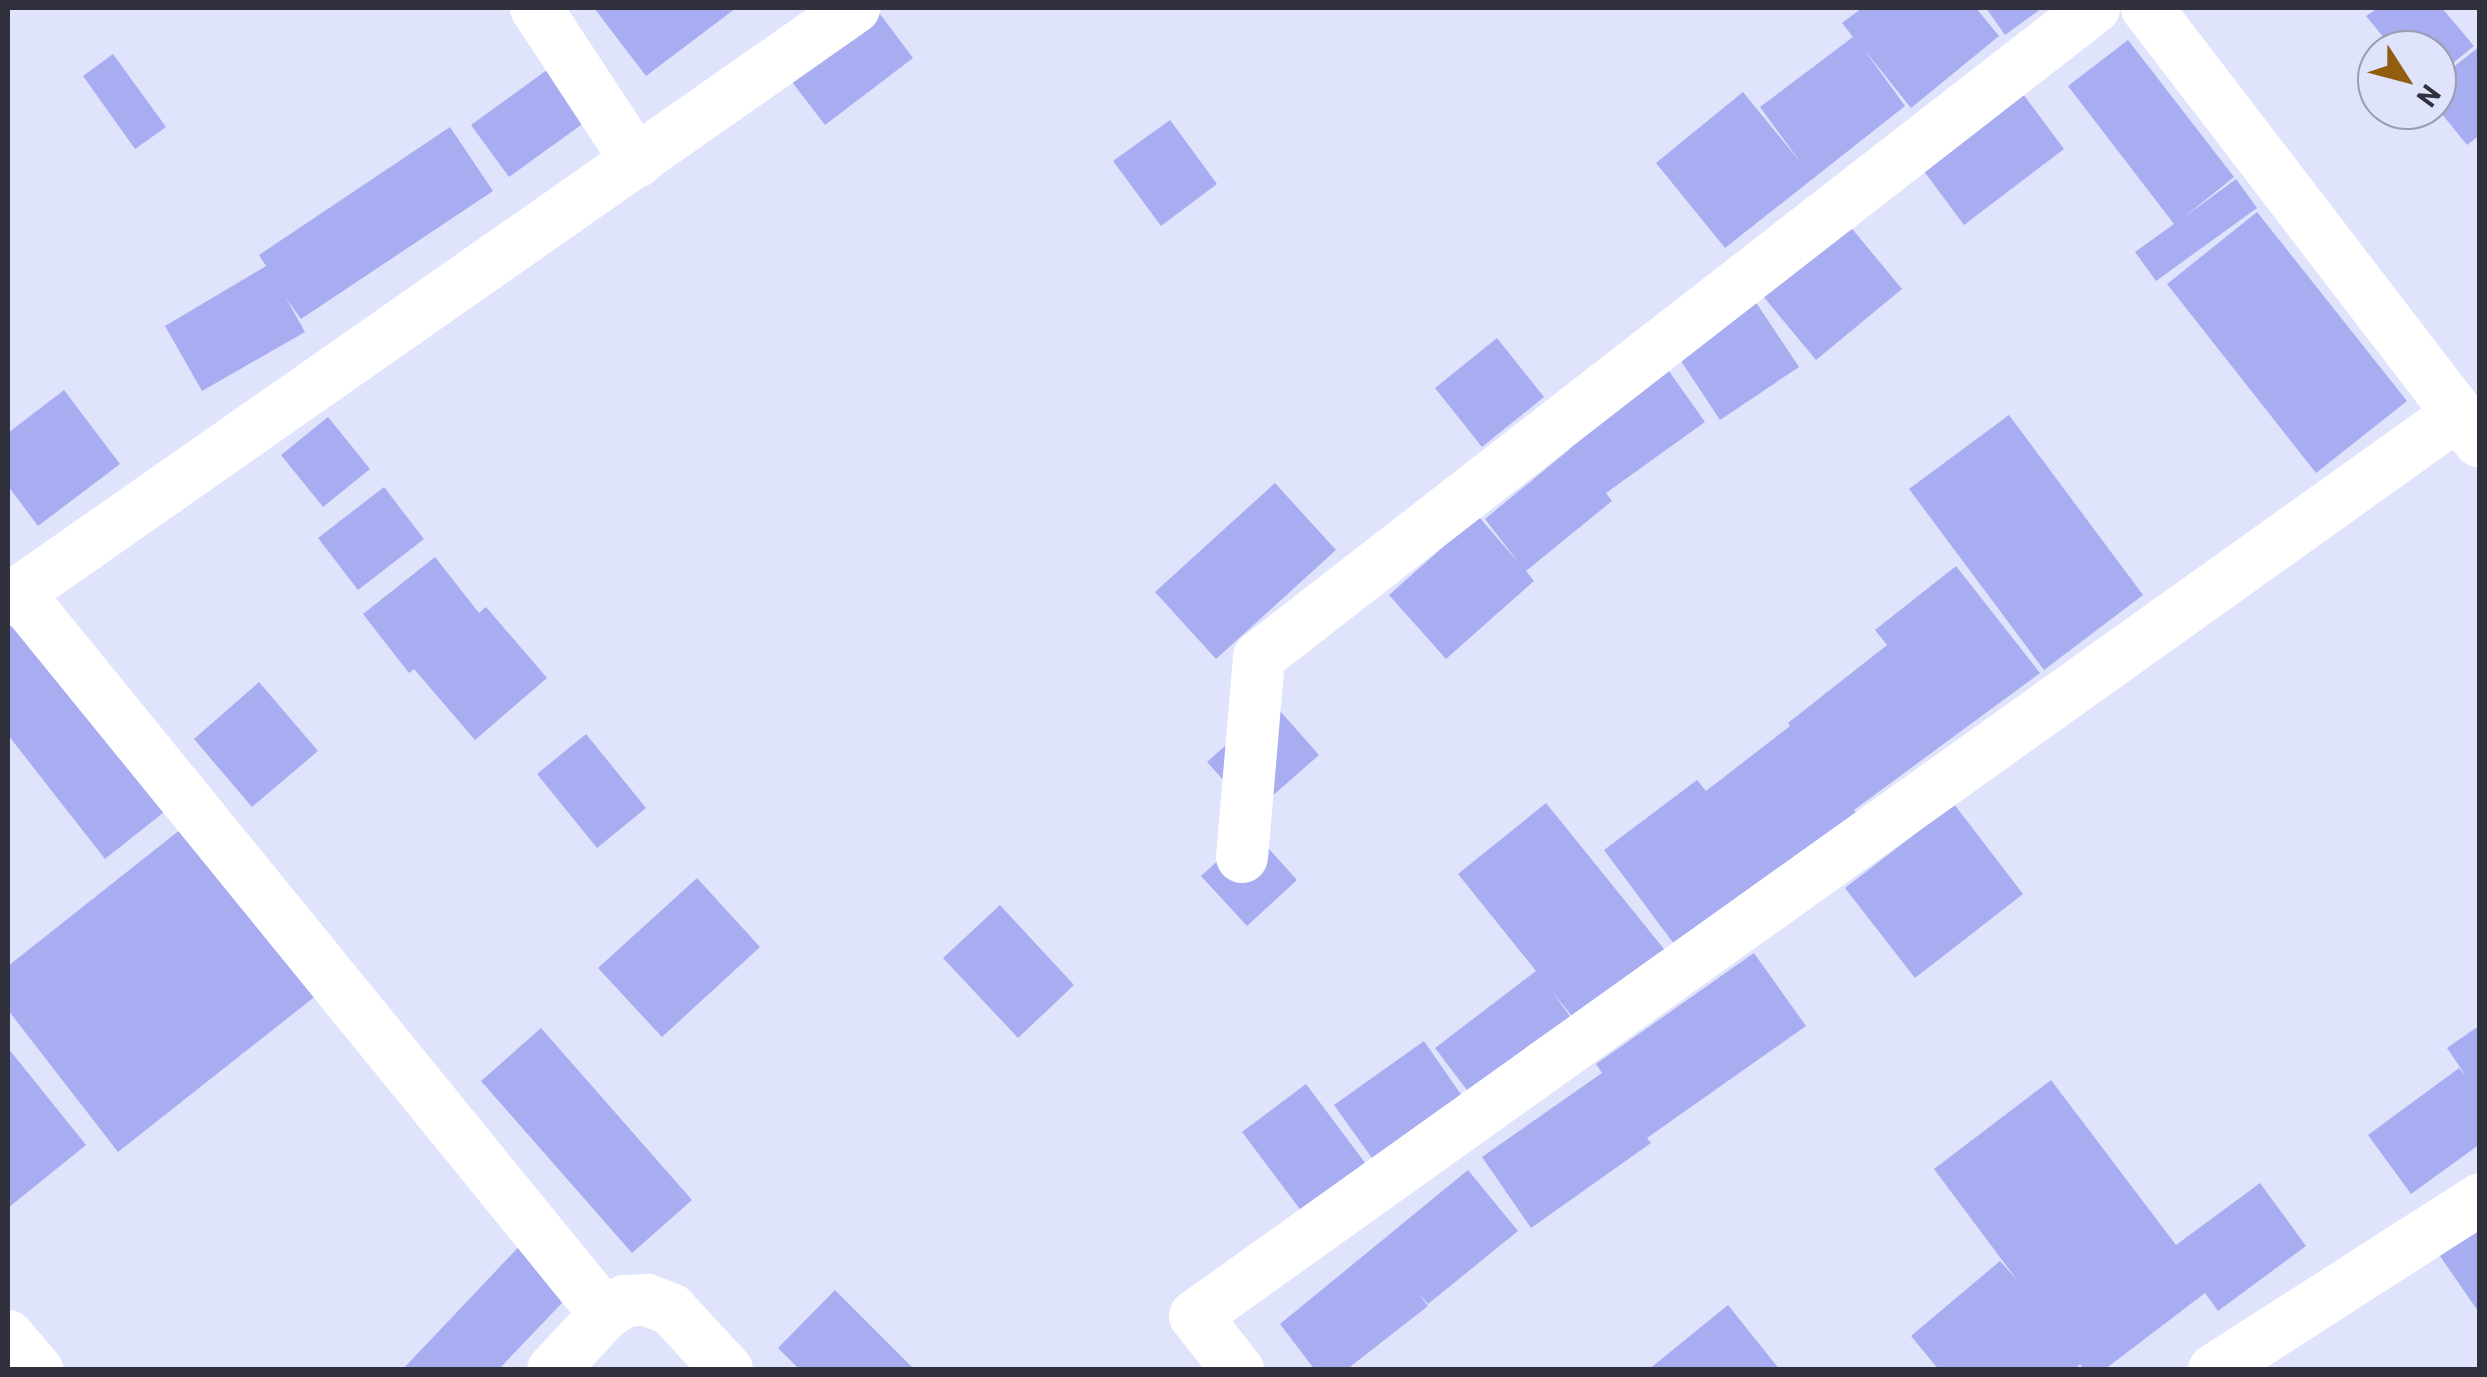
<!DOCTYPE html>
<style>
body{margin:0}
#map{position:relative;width:2487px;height:1377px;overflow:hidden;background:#e0e3fc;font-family:Barlow,sans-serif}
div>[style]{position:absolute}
.building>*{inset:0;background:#a8adf2}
.minor>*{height:52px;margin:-26px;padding:0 26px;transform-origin:26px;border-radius:26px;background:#fff}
span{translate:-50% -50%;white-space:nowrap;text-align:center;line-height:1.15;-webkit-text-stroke:8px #e0e3fc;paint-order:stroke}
.frame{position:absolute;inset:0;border:10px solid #30313d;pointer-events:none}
.north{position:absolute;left:2357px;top:30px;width:100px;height:100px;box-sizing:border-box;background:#e0e3fc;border:2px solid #9a9cb0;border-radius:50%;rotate:126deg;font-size:28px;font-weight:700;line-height:40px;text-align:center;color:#30313d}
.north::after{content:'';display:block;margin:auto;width:35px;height:45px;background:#915e10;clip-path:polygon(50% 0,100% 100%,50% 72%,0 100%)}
</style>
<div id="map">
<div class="building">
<div style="clip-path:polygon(594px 8px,736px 8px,646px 76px)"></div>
<div style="clip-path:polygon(1862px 8px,1976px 8px,1999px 36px,1911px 108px,1863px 48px,1905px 106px,1725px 248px,1656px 163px,1743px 92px,1801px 163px,1760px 107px,1853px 37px,1842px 23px)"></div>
<div style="clip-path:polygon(1986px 8px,2042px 8px,2005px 35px)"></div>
<div style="clip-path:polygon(2378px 8px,2442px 8px,2474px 46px,2437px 76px,2437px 50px,2394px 50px,2366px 16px)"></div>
<div style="clip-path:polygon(877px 10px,913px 58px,825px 125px,789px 78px)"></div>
<div style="clip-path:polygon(2128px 40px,2234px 177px,2183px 218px,2236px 179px,2257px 208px,2156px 281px,2135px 252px,2174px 224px,2068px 86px)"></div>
<div style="clip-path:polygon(580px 46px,617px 99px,509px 177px,471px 125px)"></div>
<div style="clip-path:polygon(2480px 46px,2480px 135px,2467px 145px,2437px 108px,2437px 80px)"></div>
<div style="clip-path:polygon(113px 54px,166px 127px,135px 149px,83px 76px)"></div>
<div style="clip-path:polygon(2023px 94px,2064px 149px,1964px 225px,1923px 170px)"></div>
<div style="clip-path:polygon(1170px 120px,1217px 184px,1161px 226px,1113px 161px)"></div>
<div style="clip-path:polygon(450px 127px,493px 191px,301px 319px,286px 298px,305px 332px,202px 391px,165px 326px,266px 266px,259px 255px)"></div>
<div style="clip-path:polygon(2257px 212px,2407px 401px,2316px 473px,2167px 284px)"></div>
<div style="clip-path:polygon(1839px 213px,1902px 289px,1816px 360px,1753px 284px)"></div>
<div style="clip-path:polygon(1753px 298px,1799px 367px,1720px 420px,1675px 352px)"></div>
<div style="clip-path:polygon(1497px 338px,1544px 397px,1482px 447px,1435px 388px)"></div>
<div style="clip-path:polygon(1666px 367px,1705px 422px,1606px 493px,1612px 501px,1526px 571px,1534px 581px,1446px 659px,1389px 595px,1478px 516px,1519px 563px,1485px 519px,1570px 449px,1564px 441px)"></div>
<div style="clip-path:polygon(64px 390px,120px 464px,38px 526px,8px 486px,8px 433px)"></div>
<div style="clip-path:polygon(2009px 415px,2143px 595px,2044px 670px,1909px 489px)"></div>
<div style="clip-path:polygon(328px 417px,370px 469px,323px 507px,281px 455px)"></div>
<div style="clip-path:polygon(1275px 483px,1336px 550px,1216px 659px,1155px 592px)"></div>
<div style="clip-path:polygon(384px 487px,424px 539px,358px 590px,318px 538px)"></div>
<div style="clip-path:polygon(435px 557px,479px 613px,486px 607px,547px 678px,475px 740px,414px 669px,409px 673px,363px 614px)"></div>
<div style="clip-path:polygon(1956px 566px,2040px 673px,1854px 810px,1861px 819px,1677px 948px,1604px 850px,1697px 780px,1706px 791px,1790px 726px,1788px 723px,1887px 645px,1875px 630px)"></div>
<div style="clip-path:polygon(27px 609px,178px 801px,105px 859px,8px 735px,8px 624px)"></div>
<div style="clip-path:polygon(259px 682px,318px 751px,252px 807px,194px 739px)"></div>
<div style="clip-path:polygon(1273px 703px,1319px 755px,1253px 813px,1207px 762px)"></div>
<div style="clip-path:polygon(586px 734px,646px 808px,597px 848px,537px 774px)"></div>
<div style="clip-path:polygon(1546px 803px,1668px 954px,1579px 1025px,1551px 990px,1577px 1026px,1476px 1102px,1435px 1048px,1536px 971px,1458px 874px)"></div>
<div style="clip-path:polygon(1954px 804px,2023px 894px,1915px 978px,1845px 888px)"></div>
<div style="clip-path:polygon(195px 818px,327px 987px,118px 1152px,8px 1010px,8px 966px)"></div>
<div style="clip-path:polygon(1252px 830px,1297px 880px,1247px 926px,1201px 876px)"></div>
<div style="clip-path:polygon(697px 878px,760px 947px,662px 1037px,598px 968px)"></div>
<div style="clip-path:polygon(1000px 905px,1074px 985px,1018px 1038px,943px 958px)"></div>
<div style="clip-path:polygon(1754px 953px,1806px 1026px,1647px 1138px,1651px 1143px,1531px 1228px,1482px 1157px,1602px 1073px,1596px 1064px)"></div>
<div style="clip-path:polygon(2480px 1025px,2480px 1144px,2411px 1194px,2368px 1135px,2459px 1068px,2466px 1076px,2447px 1048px)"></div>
<div style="clip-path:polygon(541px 1028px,692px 1200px,632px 1253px,481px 1081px)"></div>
<div style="clip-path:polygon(1424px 1041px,1471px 1109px,1382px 1172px,1334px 1105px)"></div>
<div style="clip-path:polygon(8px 1048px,86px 1145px,8px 1208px)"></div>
<div style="clip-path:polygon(2051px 1080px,2176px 1245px,2260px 1183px,2306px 1246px,2218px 1311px,2205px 1293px,2104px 1370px,2084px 1370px,2080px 1364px,2074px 1370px,1939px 1370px,1911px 1336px,2000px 1261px,2017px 1280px,1934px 1169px)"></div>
<div style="clip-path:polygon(1306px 1084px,1372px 1172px,1308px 1220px,1242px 1132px)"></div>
<div style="clip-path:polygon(1468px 1170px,1518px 1231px,1428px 1304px,1418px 1293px,1428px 1306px,1346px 1370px,1315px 1370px,1280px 1324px)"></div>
<div style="clip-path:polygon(2480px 1214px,2480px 1314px,2433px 1246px)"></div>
<div style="clip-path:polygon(530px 1235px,581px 1283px,498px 1370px,402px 1370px)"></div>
<div style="clip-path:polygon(835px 1290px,915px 1370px,800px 1370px,778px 1348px)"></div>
<div style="clip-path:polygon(1728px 1305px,1780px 1370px,1648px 1370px)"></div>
</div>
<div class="minor">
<div style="left:536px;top:8px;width:184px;rotate:56.7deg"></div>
<div style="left:2147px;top:8px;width:546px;rotate:52.52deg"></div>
<div style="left:18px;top:593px;width:930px;rotate:50.85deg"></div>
<div style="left:8px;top:600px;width:1033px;rotate:-34.98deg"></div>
<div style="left:1242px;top:857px;width:201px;rotate:-85.1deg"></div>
<div style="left:1259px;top:657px;width:1058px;rotate:-37.86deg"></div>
<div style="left:8px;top:1336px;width:45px;rotate:49.5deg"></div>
<div style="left:553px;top:1370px;width:76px;rotate:-47.1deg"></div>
<div style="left:605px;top:1314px;width:24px;rotate:-33deg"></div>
<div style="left:625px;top:1301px;width:22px;rotate:-3deg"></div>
<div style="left:647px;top:1300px;width:26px;rotate:21deg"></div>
<div style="left:671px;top:1309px;width:83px;rotate:47.4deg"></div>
<div style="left:1238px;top:1370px;width:69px;rotate:-128.5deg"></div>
<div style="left:1195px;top:1316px;width:1552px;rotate:-35.53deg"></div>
<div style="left:2214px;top:1370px;width:316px;rotate:-32.7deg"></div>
</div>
<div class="frame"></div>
<div class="north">N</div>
</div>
